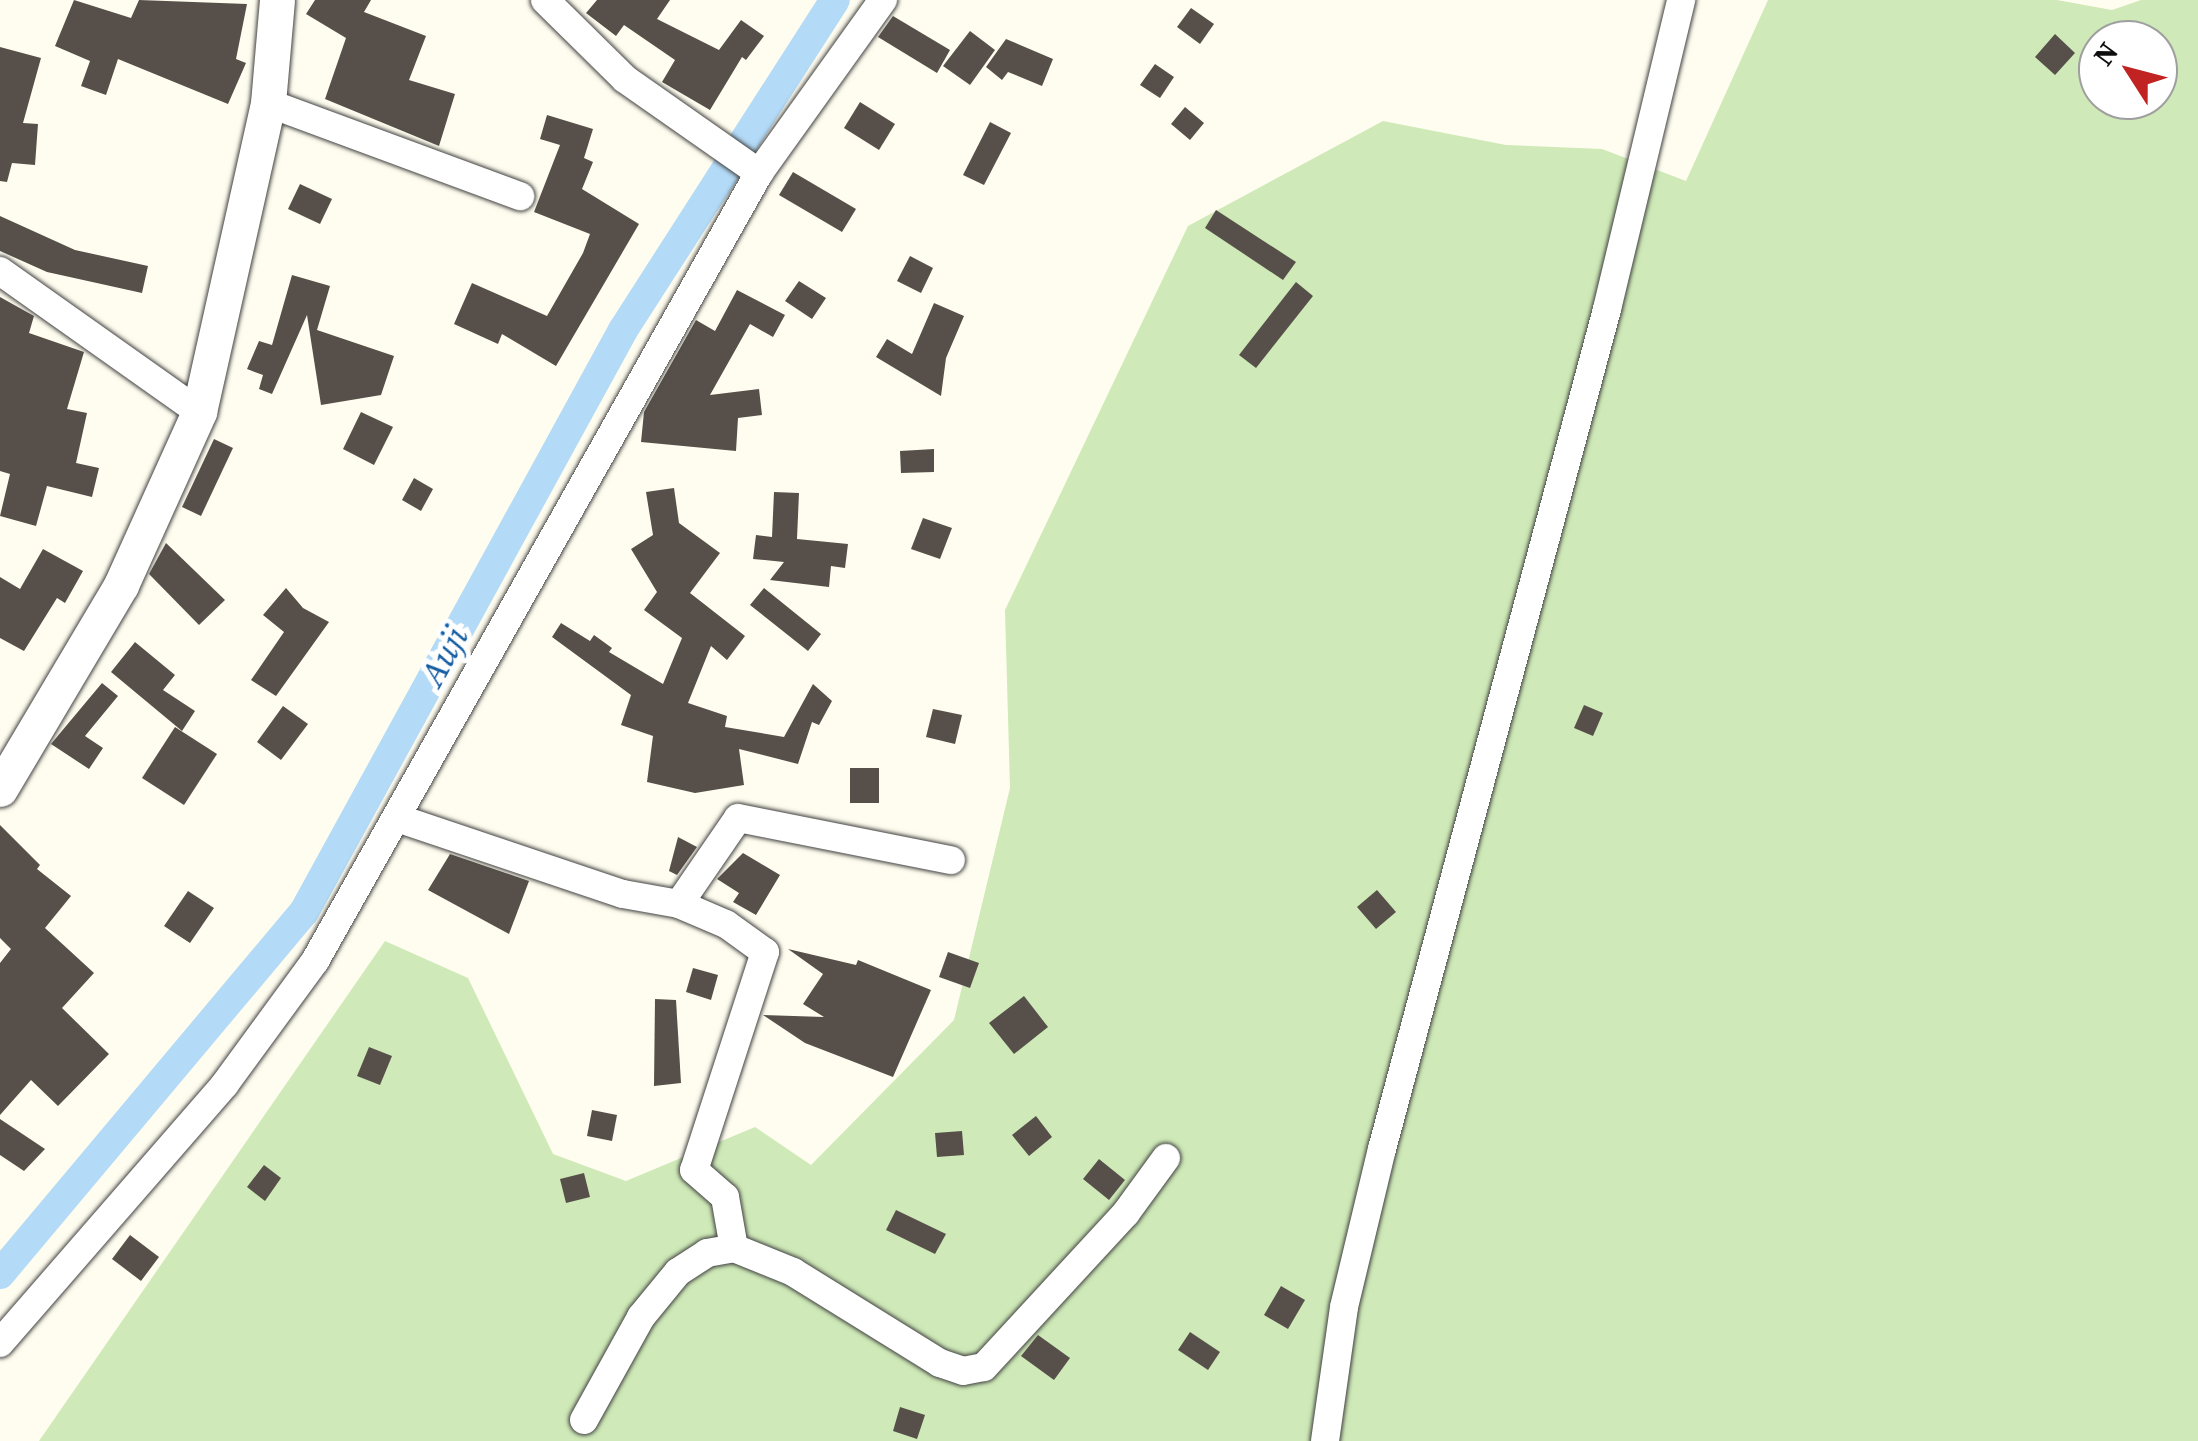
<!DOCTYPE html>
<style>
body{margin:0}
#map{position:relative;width:2198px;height:1441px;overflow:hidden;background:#fffdef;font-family:"Source Serif 4",serif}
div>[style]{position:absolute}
.green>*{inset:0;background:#cfeab8}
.canal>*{height:30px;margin:-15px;padding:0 15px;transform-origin:15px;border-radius:15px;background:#b3daf7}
.building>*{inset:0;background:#57504a}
.roads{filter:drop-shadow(0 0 2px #414141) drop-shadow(0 0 2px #414141)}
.minor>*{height:28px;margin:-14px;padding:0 14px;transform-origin:14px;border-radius:14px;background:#fff}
.tertiary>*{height:35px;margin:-17.5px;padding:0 17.5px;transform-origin:17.5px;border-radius:17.5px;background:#fff}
span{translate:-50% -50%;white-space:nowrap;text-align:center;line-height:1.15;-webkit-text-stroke:10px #fff;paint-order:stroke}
.water-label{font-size:35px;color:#155da2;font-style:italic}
.north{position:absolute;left:2078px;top:20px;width:100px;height:100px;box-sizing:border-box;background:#fff;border:2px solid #9f9f9f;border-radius:50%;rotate:306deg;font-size:28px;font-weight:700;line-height:40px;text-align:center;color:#0e0e0e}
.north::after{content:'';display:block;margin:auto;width:35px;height:45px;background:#c12323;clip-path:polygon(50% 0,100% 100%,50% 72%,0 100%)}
</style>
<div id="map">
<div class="green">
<div style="clip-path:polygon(evenodd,1768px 0,2057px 0,2112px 10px,2141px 0,2198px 0,2198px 1441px,39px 1441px,385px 941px,468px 978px,553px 1154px,626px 1181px,755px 1127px,811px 1165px,954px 1020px,1010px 788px,1005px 610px,1188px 226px,1383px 121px,1506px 145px,1602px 149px,1686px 181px,1768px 0,2098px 40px,2158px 40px,2158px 100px,2098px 100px,2098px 40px)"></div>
</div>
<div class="canal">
<div style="left:0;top:1274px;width:473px;rotate:-50deg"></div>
<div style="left:304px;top:912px;width:664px;rotate:-61.27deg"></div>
<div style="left:623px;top:330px;width:392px;rotate:-57.3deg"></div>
</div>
<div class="building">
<div style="clip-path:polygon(74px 0,131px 18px,139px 0,247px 4px,236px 59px,246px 63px,228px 104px,118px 59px,106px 95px,81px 86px,90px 61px,55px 46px)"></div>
<div style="clip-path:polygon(315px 0,371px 0,364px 12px,426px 36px,409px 80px,455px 94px,439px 146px,325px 99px,346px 38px,306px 14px)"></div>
<div style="clip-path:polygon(597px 0,670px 0,657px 19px,719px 50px,741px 20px,764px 36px,746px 60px,742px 57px,710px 110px,662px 82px,675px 60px,624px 25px,616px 36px,586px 13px)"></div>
<div style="clip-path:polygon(1191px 8px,1214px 24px,1200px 44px,1177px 27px)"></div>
<div style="clip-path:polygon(893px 16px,950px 50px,937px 73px,878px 37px)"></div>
<div style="clip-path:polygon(970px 31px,995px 50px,970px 85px,943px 66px)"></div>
<div style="clip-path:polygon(2055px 34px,2075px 53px,2055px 75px,2035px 57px)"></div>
<div style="clip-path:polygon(1006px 39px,1053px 59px,1042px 86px,1008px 72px,1002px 80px,986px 67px)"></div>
<div style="clip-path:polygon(0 47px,41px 58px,23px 123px,38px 124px,35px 165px,12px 163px,7px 182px,0 181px)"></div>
<div style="clip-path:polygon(1155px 64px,1174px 77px,1160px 98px,1140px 85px)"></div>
<div style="clip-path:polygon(860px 102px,895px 124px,879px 150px,844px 128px)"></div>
<div style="clip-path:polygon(1185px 107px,1204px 123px,1190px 140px,1171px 124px)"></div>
<div style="clip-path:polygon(547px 115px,593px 129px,584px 158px,593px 162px,582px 189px,639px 224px,556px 366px,502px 334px,498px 344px,454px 324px,472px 283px,547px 316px,583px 253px,590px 234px,534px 212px,560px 145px,540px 139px)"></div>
<div style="clip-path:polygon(990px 122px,1011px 133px,984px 185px,963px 175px)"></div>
<div style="clip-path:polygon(793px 172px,856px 209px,842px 232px,779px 195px)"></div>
<div style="clip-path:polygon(300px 184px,332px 199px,320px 224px,288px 209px)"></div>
<div style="clip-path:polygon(1216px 210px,1296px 262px,1283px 280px,1205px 228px)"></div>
<div style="clip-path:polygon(0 216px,75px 250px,148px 266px,142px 293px,47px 272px,0 251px)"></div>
<div style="clip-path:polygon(910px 256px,933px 268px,921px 293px,897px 281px)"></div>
<div style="clip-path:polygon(292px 275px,330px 286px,317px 330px,394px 356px,381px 395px,321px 405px,307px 315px,272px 394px,259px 389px,263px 375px,247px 369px,259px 341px,272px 345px)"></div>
<div style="clip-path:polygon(799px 281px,826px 298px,812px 319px,785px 301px)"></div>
<div style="clip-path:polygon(1296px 282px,1313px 296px,1256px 368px,1239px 355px)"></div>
<div style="clip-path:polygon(737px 290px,785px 315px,773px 337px,750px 324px,710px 395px,759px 389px,762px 415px,738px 418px,736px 451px,641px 442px,644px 412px,696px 320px,715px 331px)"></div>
<div style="clip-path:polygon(0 297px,34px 316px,29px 333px,84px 352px,67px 409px,87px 413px,76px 463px,99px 468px,92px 497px,47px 486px,36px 526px,0 516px,10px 474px,0 471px)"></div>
<div style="clip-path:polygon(934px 303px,964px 316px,946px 358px,941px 396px,876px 357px,887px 339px,912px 354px)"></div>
<div style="clip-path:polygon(361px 412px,393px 427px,374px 465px,343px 449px)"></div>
<div style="clip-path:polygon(214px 439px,233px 448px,201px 516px,182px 507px)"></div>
<div style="clip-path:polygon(934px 449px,934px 472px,901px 473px,900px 451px)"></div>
<div style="clip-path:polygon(414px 478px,433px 489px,421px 511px,402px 500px)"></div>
<div style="clip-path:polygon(674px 488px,679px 523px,720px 553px,690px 593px,745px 636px,727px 660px,711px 646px,688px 703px,727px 716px,725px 727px,784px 737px,813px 684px,832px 701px,819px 725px,812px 722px,798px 764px,739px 749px,744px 785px,695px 793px,647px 782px,653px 736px,621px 725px,631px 695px,552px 637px,561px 623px,590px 641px,594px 635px,612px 648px,609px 652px,663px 684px,682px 638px,644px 610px,657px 592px,631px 549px,653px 535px,646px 492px)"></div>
<div style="clip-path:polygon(774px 492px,799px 493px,797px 539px,848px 544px,845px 568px,831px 566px,829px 587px,770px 580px,784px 562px,753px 559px,756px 535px,772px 537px)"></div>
<div style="clip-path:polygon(923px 518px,952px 528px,940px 559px,911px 549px)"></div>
<div style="clip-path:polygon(166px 543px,225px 600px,199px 625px,149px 574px)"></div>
<div style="clip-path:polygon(43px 549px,83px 571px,65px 603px,57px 598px,24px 651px,0 638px,0 577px,20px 589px)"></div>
<div style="clip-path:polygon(286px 588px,303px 608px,329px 622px,276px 696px,251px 680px,284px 632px,263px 615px)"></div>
<div style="clip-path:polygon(764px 588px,821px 634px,808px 651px,750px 605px)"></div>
<div style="clip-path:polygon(135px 642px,175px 675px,163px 690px,195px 711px,182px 731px,111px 672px)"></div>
<div style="clip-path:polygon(102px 683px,118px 696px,85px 736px,103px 748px,89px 769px,51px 744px)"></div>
<div style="clip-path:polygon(1584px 705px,1603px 713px,1593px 736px,1574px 728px)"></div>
<div style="clip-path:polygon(283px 706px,308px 724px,281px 760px,257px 742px)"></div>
<div style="clip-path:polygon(933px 709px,962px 715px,955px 744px,926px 737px)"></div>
<div style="clip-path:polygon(175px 727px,217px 754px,184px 805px,142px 778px)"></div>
<div style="clip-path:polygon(850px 768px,879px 768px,879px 803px,850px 803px)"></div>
<div style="clip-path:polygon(0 825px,40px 865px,37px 869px,71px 896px,45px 928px,94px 973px,62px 1008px,109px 1054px,58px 1106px,31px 1080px,0 1115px,0 963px,11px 949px,0 938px)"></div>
<div style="clip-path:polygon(678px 837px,697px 847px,677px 875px,669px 871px)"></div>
<div style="clip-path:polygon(743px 853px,780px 875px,756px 915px,733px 902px,739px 893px,717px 879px)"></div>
<div style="clip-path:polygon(450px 854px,529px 881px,509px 934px,428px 890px)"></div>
<div style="clip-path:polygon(1377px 890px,1396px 912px,1376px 929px,1357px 907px)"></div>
<div style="clip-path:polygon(188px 891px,214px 908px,190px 943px,164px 926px)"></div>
<div style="clip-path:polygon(788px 949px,856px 965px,858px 960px,931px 990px,893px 1077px,805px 1043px,763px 1015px,824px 1017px,803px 1004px,823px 974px)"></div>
<div style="clip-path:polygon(948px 952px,979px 963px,970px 988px,939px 977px)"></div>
<div style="clip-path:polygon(693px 968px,718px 975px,711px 1000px,686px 992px)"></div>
<div style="clip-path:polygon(1024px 996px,1048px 1027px,1014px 1054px,989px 1023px)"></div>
<div style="clip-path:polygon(655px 999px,676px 1000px,681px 1083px,654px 1086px)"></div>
<div style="clip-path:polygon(369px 1047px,392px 1056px,380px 1085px,357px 1076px)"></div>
<div style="clip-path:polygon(592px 1110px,617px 1115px,612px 1141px,587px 1136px)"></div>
<div style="clip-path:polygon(1036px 1116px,1052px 1137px,1029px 1156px,1012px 1135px)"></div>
<div style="clip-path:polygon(0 1119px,45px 1149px,24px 1171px,0 1155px)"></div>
<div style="clip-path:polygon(962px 1131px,964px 1155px,937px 1157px,935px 1133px)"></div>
<div style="clip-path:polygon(1099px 1159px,1125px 1180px,1109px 1200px,1083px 1179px)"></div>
<div style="clip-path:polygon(264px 1165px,281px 1178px,265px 1201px,247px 1187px)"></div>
<div style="clip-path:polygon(584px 1173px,590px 1197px,566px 1203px,560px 1179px)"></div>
<div style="clip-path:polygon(896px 1210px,946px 1234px,935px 1254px,886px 1230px)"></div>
<div style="clip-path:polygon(130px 1235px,159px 1257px,141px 1281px,112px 1259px)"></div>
<div style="clip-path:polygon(1281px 1286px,1305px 1300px,1288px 1329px,1264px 1315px)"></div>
<div style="clip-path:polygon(1190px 1332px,1220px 1352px,1208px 1370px,1178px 1350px)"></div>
<div style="clip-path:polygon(1038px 1335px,1070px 1358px,1054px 1380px,1021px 1356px)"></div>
<div style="clip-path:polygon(900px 1407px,925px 1415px,917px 1439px,893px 1431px)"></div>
</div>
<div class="roads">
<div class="minor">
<div style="left:545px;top:0;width:112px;rotate:44.6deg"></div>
<div style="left:625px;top:79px;width:164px;rotate:35deg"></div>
<div style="left:268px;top:103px;width:269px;rotate:20.3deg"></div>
<div style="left:0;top:271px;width:244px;rotate:35.3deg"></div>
<div style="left:397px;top:818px;width:238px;rotate:18.6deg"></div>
<div style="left:623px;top:894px;width:57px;rotate:10.1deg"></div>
<div style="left:679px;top:904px;width:51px;rotate:23.1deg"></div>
<div style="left:726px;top:924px;width:48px;rotate:35.7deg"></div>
<div style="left:765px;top:952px;width:229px;rotate:108deg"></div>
<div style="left:694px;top:1170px;width:41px;rotate:41.1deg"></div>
<div style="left:725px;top:1197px;width:52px;rotate:80deg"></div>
<div style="left:679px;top:904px;width:104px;rotate:-55.5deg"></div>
<div style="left:738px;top:818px;width:217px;rotate:11.2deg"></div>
<div style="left:0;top:1343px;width:343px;rotate:-49deg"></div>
<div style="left:225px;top:1084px;width:152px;rotate:-53.8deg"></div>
<div style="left:315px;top:961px;width:904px;rotate:-60.6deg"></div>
<div style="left:759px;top:173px;width:213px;rotate:-54.4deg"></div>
<div style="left:584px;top:1420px;width:118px;rotate:-61deg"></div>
<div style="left:641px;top:1317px;width:58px;rotate:-50.6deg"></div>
<div style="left:678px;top:1272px;width:35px;rotate:-33deg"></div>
<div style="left:707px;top:1253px;width:27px;rotate:-10deg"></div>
<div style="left:734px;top:1248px;width:64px;rotate:22.1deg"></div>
<div style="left:793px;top:1272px;width:173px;rotate:31.8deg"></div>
<div style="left:940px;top:1363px;width:24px;rotate:19deg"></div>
<div style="left:963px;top:1371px;width:21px;rotate:-11deg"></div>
<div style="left:984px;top:1367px;width:209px;rotate:-47.3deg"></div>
<div style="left:1126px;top:1213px;width:68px;rotate:-54deg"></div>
<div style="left:1325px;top:1441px;width:135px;rotate:-81.9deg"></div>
<div style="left:1344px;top:1307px;width:163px;rotate:-76.5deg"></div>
<div style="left:1382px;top:1149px;width:870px;rotate:-75deg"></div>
<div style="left:1607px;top:309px;width:318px;rotate:-76.5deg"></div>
</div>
<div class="tertiary">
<div style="left:0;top:789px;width:237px;rotate:-59.3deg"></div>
<div style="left:121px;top:585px;width:190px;rotate:-65.7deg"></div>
<div style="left:199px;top:412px;width:317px;rotate:-77.4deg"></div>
<div style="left:268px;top:103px;width:103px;rotate:-85deg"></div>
</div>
</div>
<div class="water-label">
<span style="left:444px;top:656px;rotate:-61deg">Auji</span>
</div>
<div class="north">N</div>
</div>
